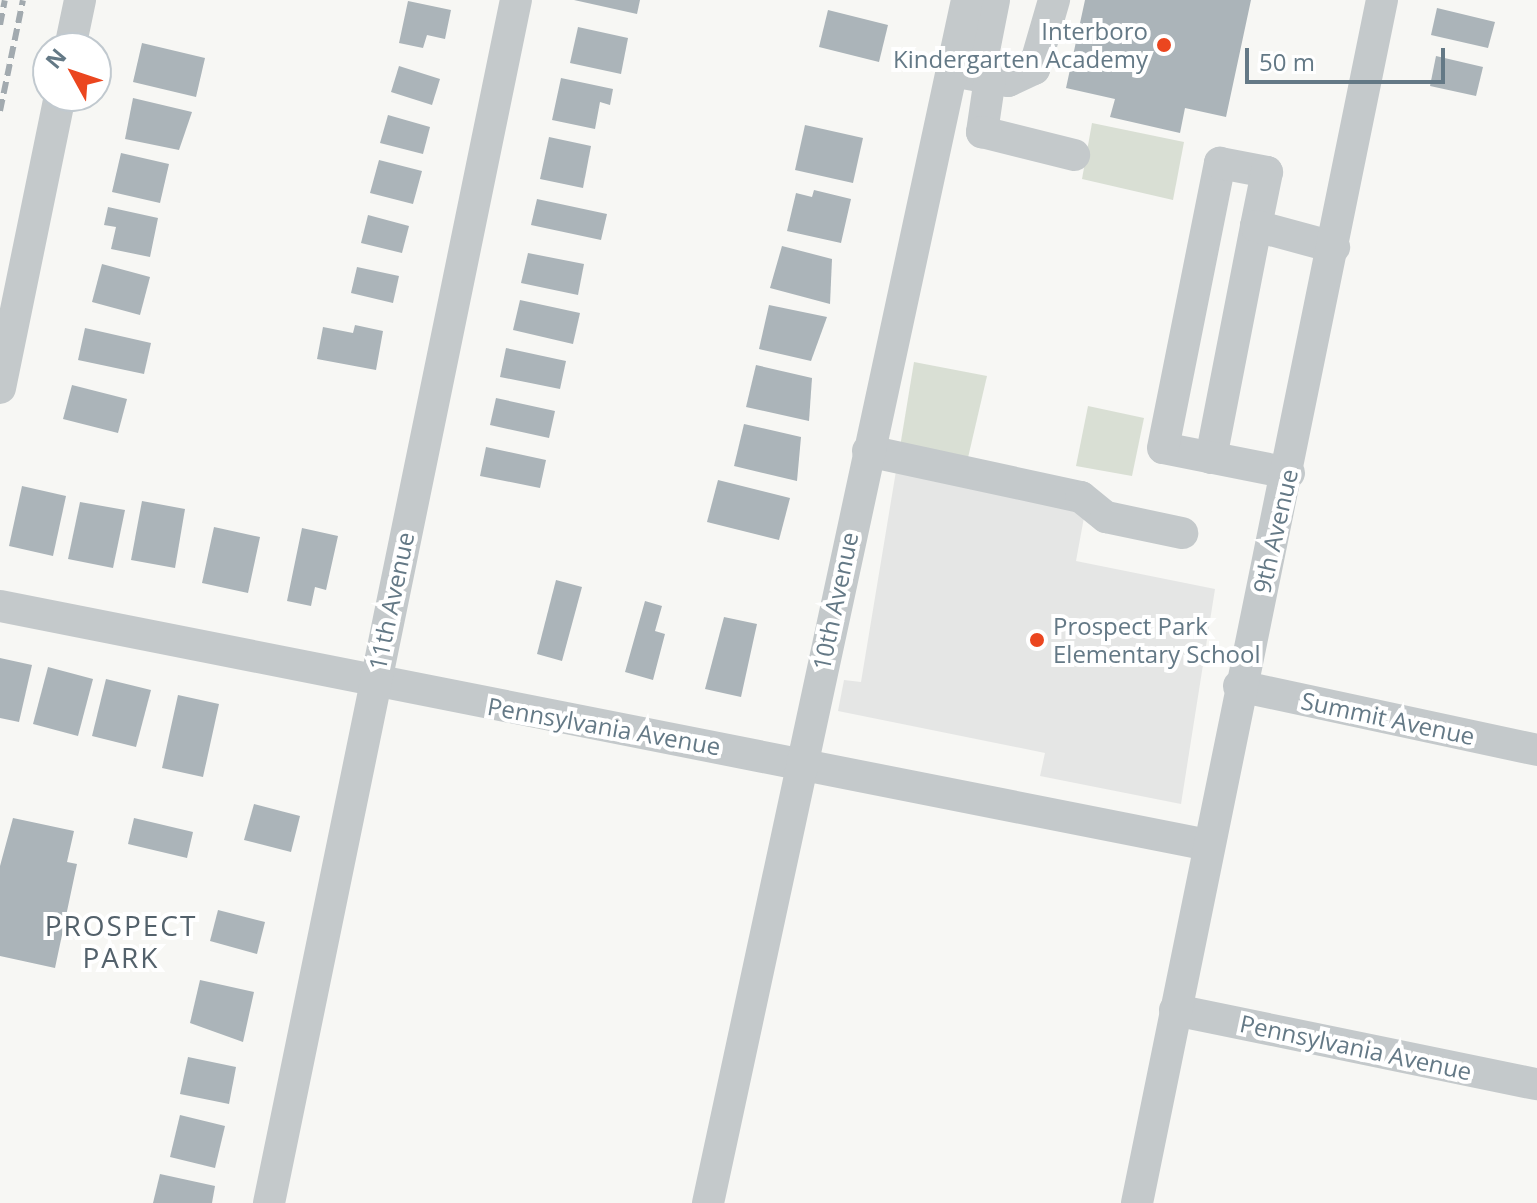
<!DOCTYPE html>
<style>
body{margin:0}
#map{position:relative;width:1537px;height:1203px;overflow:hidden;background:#f7f7f4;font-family:"Open Sans",sans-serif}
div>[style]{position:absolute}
.built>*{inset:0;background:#e5e6e5}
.green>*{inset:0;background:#d9dfd4}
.building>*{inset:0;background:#abb4b9}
.minor>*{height:32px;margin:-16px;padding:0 16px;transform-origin:16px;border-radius:16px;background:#c4c9cb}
.rail>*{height:6px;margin-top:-3px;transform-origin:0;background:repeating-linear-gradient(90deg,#a2aaaf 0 12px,transparent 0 18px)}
.dots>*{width:22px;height:22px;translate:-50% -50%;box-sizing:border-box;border:4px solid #fff;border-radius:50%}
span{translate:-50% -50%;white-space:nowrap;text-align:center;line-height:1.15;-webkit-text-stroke:8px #fff;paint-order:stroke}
.poi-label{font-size:24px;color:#647986}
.right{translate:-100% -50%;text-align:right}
.left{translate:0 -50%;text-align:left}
.street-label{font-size:24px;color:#647986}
.quarter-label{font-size:28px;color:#53616b;letter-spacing:2px}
.north{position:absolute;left:32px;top:32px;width:80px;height:80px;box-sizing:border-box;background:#fff;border:2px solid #c1c9cf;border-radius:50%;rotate:310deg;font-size:22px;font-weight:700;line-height:32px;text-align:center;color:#647986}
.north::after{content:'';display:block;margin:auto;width:28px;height:36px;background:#eb461f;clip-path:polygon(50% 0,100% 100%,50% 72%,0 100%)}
.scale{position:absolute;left:1245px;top:48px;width:200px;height:36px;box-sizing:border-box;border:4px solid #647986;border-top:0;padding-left:10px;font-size:24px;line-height:28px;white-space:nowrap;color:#647986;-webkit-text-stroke:6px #fff;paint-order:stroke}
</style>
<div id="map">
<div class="built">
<div style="clip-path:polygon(897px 465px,1085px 512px,1076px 561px,1215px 589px,1181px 804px,1040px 776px,1045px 753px,838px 711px,844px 680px,861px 682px)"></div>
</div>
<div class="green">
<div style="clip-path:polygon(1092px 123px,1184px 142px,1173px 200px,1082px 179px)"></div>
<div style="clip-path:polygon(914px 362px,987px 376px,967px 462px,900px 447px)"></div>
<div style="clip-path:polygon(1088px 406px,1144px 418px,1132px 476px,1076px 466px)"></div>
</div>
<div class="building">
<div style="clip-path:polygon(574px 0,640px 0,637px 14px)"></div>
<div style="clip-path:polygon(1085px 0,1251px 0,1226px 117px,1185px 108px,1180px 133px,1110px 117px,1115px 99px,1066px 88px)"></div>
<div style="clip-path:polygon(408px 1px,451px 10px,445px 39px,427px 35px,423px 48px,399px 43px)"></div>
<div style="clip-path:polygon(1437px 8px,1495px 22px,1488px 48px,1431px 35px)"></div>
<div style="clip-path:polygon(828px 10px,888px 25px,879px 62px,819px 47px)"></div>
<div style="clip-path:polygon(578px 27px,628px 38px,621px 74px,570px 63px)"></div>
<div style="clip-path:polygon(142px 43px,205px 58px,196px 97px,133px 82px)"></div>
<div style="clip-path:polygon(1436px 56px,1483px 67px,1476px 96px,1430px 86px)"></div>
<div style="clip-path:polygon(399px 66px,440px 79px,432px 105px,391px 92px)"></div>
<div style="clip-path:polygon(561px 78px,613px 89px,610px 105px,600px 102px,595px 129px,552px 120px)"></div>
<div style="clip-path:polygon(133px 98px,192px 112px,179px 150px,125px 139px)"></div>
<div style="clip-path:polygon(388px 115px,430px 127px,423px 154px,380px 143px)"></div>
<div style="clip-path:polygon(805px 125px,863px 138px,853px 183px,795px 170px)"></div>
<div style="clip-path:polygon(549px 137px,591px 146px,583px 188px,540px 179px)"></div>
<div style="clip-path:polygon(121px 153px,169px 164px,160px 203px,112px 192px)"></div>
<div style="clip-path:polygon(379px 160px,422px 171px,413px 204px,370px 193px)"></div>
<div style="clip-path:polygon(814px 190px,851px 199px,841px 243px,787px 231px,796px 193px,812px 197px)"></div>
<div style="clip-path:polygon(537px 199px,607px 214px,601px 240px,531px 225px)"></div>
<div style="clip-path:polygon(108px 207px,158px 218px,150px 257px,111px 249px,116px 227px,104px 225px)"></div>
<div style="clip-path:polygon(368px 215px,409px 226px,402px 253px,361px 243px)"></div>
<div style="clip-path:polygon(782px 246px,832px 259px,830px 304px,770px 288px)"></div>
<div style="clip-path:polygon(528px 253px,584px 264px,578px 295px,521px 283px)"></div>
<div style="clip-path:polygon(102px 264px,150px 277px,140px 315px,92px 302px)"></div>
<div style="clip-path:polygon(357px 267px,399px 276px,393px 303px,351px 293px)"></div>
<div style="clip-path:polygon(520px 300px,580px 313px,573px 344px,513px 330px)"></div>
<div style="clip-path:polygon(769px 305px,827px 317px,811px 361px,759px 349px)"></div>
<div style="clip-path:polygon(355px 325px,383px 331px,376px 370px,317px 359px,323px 327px,353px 333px)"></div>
<div style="clip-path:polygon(85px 328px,151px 343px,144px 374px,78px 360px)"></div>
<div style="clip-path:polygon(506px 348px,566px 361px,560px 389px,500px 377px)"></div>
<div style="clip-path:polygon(756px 365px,812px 378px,809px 421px,746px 407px)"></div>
<div style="clip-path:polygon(72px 385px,127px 399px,118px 433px,63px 419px)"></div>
<div style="clip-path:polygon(496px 398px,555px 411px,549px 438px,490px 425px)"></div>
<div style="clip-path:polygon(744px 424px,801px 437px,797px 481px,734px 466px)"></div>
<div style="clip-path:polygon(486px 447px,546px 460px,540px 488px,480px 476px)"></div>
<div style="clip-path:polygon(718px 480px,790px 498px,779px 540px,707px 522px)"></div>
<div style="clip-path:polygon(22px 486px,66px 496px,53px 556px,9px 546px)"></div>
<div style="clip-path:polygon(142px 501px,185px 509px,175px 568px,131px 560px)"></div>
<div style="clip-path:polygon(80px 502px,125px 510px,113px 568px,68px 559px)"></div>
<div style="clip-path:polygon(214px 527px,260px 537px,248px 593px,202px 583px)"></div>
<div style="clip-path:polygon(302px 528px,338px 536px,326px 590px,315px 587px,311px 606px,287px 601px)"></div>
<div style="clip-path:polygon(556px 580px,582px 587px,562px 661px,537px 654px)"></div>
<div style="clip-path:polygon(645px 601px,662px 606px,655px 631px,665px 634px,653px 680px,625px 672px)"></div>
<div style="clip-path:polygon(724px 617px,757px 624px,741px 697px,705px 689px)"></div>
<div style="clip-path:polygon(0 658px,32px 665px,19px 722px,0 718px)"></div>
<div style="clip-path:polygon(48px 667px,93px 679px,78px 736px,33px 724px)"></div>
<div style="clip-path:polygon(106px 679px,151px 690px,136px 747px,92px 736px)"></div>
<div style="clip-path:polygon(178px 695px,219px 704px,203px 777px,162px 768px)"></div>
<div style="clip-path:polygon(254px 804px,300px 816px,291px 852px,244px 840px)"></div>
<div style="clip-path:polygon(13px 818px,74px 831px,67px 862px,77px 864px,55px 968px,0 956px,0 866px)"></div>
<div style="clip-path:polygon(134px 818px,193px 832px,187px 858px,128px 844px)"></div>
<div style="clip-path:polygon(218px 910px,265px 922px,257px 954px,210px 941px)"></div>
<div style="clip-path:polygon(200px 980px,254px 992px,243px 1042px,190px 1023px)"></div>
<div style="clip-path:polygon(188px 1057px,236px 1067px,229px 1104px,180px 1094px)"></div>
<div style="clip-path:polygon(180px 1115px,225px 1126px,215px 1168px,170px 1157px)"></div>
<div style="clip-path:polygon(160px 1174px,215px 1186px,212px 1203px,153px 1203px)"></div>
</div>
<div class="minor">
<div style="left:70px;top:48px;width:49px;rotate:-78.2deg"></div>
<div style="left:951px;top:71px;width:58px;rotate:10deg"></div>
<div style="left:1008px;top:81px;width:29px;rotate:-25deg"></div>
<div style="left:1034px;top:69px;width:72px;rotate:-73.8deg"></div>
<div style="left:979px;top:76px;width:77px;rotate:-78.8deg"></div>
<div style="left:990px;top:78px;width:55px;rotate:98.4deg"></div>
<div style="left:982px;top:132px;width:95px;rotate:14deg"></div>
<div style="left:0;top:388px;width:298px;rotate:-78.4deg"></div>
<div style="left:868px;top:451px;width:218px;rotate:12.2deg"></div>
<div style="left:1081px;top:497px;width:32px;rotate:39deg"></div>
<div style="left:1106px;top:517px;width:78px;rotate:11.9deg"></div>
<div style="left:1211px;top:458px;width:236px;rotate:-79deg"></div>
<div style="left:1289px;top:473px;width:128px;rotate:-168.8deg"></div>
<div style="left:1163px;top:448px;width:291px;rotate:-78.7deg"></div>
<div style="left:1220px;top:163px;width:48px;rotate:10.8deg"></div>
<div style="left:1267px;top:172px;width:55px;rotate:101.5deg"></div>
<div style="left:1256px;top:226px;width:81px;rotate:15.1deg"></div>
<div style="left:0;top:606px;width:1231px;rotate:11.19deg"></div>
<div style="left:1239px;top:686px;width:305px;rotate:12.1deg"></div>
<div style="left:1175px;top:1010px;width:369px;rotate:11.6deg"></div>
<div style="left:269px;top:1203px;width:1228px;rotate:-78.4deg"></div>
<div style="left:708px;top:1203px;width:1231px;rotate:-77.85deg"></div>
<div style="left:1137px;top:1203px;width:1228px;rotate:-78.49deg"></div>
</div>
<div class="rail">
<div style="left:0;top:25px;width:25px;rotate:-79deg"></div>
<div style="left:0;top:111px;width:113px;rotate:-78.3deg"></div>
</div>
<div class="dots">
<div style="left:1164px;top:45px;background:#eb461f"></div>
<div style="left:1037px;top:640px;background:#eb461f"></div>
</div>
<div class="poi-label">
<span class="right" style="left:1148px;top:45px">Interboro<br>Kindergarten Academy</span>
<span class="left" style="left:1053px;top:640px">Prospect Park<br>Elementary School</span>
</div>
<div class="street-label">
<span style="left:1275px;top:531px;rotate:-77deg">9th Avenue</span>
<span style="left:391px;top:601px;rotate:-78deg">11th Avenue</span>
<span style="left:835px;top:601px;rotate:-78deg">10th Avenue</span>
<span style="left:1388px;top:718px;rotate:12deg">Summit Avenue</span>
<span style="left:604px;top:726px;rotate:10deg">Pennsylvania Avenue</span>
<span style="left:1356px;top:1047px;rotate:12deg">Pennsylvania Avenue</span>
</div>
<div class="quarter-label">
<span style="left:121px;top:941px">PROSPECT<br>PARK</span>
</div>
<div class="north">N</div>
<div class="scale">50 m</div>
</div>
